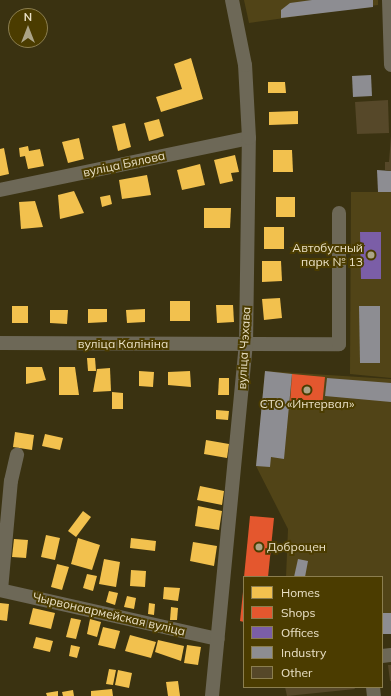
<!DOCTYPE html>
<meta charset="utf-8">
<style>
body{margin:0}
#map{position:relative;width:391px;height:696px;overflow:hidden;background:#3a3211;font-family:Mulish,sans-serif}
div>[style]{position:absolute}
.built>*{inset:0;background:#514417}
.homes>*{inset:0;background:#f2c14e}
.shops>*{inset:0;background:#e4572e}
.offices>*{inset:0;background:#7b5ea7}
.industry>*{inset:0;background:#8d8d92}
.building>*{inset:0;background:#564829}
.minor>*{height:14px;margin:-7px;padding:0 7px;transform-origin:7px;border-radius:7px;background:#6d6857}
.dots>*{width:11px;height:11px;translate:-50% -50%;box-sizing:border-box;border:2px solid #4b3c00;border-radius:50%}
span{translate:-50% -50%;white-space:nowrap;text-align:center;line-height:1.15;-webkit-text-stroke:4px #4b3c00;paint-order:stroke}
.street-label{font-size:12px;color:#eae1c6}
.poi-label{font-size:12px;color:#eae1c6}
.right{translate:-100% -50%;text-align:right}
.left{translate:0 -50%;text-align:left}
.legend{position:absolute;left:243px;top:576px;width:140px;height:112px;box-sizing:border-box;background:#4b3c00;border:1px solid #8b7e4f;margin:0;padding:5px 7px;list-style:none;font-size:12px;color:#eae1c6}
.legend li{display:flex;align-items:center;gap:8px;height:20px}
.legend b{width:20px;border:1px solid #8b7e4f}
.north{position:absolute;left:8px;top:8px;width:40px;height:40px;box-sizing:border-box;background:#4b3c00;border:1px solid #8b7e4f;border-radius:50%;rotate:0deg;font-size:11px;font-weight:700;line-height:16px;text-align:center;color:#eae1c6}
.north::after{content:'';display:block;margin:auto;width:14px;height:18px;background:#aca487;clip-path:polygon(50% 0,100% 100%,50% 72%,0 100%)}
</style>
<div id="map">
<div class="built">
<div style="clip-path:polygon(244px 0,378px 0,378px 5px,249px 23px)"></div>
<div style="clip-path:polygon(351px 192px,391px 192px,391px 378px,350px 374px)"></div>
<div style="clip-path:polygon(265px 371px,391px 379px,391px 634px,382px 634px,382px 577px,286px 577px,288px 529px,256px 466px)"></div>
</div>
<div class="homes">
<div style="clip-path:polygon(191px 58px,203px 99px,161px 112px,156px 97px,182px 89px,174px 64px)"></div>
<div style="clip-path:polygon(268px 82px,285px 82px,286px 93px,268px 93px)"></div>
<div style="clip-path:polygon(298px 111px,298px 124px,269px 125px,269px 112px)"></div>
<div style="clip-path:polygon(159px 119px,164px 136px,149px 141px,144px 123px)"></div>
<div style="clip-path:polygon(125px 123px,131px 147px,118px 151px,112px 126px)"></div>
<div style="clip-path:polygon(79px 138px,84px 159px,68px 163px,62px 142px)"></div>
<div style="clip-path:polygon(28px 146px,29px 151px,40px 149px,44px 166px,28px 169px,25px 156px,20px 157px,19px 148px)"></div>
<div style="clip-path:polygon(4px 148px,9px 174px,0 176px,0 149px)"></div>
<div style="clip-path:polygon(273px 150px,292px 150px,293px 172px,273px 172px)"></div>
<div style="clip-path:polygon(235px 155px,239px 172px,231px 173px,233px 181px,220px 184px,214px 160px)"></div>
<div style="clip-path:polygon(200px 164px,205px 185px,182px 190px,177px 170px)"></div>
<div style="clip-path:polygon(147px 175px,151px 195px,122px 199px,119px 180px)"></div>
<div style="clip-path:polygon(74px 191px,84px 213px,60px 219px,58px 195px)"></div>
<div style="clip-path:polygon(110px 195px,112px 204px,102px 207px,100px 197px)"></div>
<div style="clip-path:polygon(276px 197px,295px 197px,295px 217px,276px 217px)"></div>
<div style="clip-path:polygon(35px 201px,43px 227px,21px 229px,19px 202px)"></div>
<div style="clip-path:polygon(204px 208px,231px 208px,230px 228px,204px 228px)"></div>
<div style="clip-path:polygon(264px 227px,284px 227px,284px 249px,264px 249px)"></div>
<div style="clip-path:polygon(262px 261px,281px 261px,282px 281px,262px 282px)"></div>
<div style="clip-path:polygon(280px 298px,282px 318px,264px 320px,262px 299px)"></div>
<div style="clip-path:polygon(170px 301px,190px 301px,190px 321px,170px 321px)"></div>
<div style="clip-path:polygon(216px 305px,233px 305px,234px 322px,217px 323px)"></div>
<div style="clip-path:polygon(12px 306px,28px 306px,28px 323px,12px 323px)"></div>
<div style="clip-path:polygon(88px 309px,107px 309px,107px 322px,88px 323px)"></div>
<div style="clip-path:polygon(145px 309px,145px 322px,127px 323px,126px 310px)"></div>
<div style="clip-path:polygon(50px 310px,68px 310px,67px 324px,50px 323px)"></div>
<div style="clip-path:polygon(87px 358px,95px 358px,96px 371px,88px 371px)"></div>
<div style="clip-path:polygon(26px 367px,42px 367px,46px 380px,26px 384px)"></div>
<div style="clip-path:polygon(59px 367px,75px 367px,79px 395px,59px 395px)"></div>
<div style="clip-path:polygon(110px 368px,111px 391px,93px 392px,97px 369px)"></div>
<div style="clip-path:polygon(139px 371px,154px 372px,153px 387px,139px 386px)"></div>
<div style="clip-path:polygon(190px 371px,191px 387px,168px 385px,168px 372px)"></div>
<div style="clip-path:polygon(219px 378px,229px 378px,229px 395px,218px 395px)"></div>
<div style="clip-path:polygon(112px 392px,123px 393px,123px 409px,112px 409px)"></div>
<div style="clip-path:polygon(216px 410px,229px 411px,228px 420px,216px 419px)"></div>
<div style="clip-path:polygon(15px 432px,34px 435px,32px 450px,13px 447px)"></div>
<div style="clip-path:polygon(45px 434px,63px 438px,60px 450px,42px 446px)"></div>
<div style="clip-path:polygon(206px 440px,229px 444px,227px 458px,204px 454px)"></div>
<div style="clip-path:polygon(200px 486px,224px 491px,222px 505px,197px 500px)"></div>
<div style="clip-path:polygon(198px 506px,222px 511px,219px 530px,195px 526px)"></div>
<div style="clip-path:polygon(83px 511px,91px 517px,76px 537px,68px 531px)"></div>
<div style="clip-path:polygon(46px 535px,60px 538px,55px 560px,41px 557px)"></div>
<div style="clip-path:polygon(78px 538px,100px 545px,92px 570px,71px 564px)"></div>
<div style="clip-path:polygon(131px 538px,156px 541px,155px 551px,130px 548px)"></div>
<div style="clip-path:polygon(14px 539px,28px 540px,26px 558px,12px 557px)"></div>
<div style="clip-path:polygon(193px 542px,217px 546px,214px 566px,190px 561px)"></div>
<div style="clip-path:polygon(104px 559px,120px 562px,116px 587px,99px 584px)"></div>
<div style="clip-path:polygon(57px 564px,69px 567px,62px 590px,51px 587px)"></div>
<div style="clip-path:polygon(131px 570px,146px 571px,145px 587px,130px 586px)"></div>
<div style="clip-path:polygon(87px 574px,97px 576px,93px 591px,83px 588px)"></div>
<div style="clip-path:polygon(164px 587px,180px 588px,178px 601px,163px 599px)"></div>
<div style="clip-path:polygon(109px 591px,118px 593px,115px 605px,106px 602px)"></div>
<div style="clip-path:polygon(127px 596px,136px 598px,134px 609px,124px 607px)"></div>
<div style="clip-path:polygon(0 603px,9px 604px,7px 621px,0 620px)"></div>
<div style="clip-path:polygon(149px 603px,155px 604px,154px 615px,148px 614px)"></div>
<div style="clip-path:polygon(171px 607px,178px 608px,177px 620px,170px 620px)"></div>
<div style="clip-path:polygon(33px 608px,55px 613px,51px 629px,29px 624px)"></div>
<div style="clip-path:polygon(71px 618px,81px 620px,76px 639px,66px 637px)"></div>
<div style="clip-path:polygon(90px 619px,101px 622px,97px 637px,87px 634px)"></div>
<div style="clip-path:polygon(103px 627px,120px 631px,115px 649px,98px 645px)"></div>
<div style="clip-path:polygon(130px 635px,156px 642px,151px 658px,125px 651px)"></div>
<div style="clip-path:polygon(36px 637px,53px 641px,50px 652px,33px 648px)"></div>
<div style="clip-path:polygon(158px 640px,184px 646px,181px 661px,155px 652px)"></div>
<div style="clip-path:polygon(71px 645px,80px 647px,77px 658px,69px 656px)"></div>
<div style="clip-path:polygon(187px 645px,201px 647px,198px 665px,184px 663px)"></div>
<div style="clip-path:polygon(109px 669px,116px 670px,113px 685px,106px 684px)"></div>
<div style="clip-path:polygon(118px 670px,132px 673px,129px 688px,115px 685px)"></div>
<div style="clip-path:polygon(178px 681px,180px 696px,168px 696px,166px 682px)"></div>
<div style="clip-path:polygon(112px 689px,113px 696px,91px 696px,91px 691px)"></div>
<div style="clip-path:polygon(73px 690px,74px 696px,63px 696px,62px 692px)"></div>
<div style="clip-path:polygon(58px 691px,58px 696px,47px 696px,46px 693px)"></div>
</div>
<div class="shops">
<div style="clip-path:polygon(292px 374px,325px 377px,322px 407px,290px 404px)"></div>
<div style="clip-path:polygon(250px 516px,274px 518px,268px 577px,244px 577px)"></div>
<div style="clip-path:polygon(243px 592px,244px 592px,244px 622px,240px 621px)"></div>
</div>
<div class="offices">
<div style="clip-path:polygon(360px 232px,381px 232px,381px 279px,361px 279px)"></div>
</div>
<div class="industry">
<div style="clip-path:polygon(312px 0,373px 0,373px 7px,281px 18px,281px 10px,290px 3px)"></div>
<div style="clip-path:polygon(371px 75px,372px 96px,353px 97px,352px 76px)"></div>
<div style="clip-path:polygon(377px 170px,391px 171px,391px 192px,378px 192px)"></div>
<div style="clip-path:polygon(359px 306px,380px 306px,380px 363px,360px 363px)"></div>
<div style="clip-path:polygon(265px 371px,292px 374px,284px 459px,271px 457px,270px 467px,256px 466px)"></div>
<div style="clip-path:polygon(327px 378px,391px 383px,391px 402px,325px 396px)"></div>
<div style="clip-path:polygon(298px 559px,308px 561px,305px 577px,294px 577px)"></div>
<div style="clip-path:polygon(382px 613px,391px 613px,391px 634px,382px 634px)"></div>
</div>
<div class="building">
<div style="clip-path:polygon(388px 100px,389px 133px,357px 134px,355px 102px)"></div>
<div style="clip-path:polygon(391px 136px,391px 171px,385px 170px,385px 162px,389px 162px)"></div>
<div style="clip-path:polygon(388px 665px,391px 665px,391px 681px,390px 681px)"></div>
<div style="clip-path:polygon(285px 687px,354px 687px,355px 689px,287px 696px)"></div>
</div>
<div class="minor">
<div style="left:389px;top:0;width:65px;rotate:88.2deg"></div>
<div style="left:0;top:190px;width:254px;rotate:-11.8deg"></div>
<div style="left:0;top:343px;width:339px;rotate:0.2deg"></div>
<div style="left:339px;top:344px;width:131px;rotate:-90deg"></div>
<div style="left:0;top:590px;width:223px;rotate:12.7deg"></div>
<div style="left:1px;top:590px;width:109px;rotate:-84.8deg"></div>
<div style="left:11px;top:481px;width:27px;rotate:-77deg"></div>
<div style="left:382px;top:656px;width:9px;rotate:-6deg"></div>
<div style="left:373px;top:687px;width:9px;rotate:84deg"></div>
<div style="left:212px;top:696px;width:353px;rotate:-84.5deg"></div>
<div style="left:246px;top:345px;width:207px;rotate:-89.2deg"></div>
<div style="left:249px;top:138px;width:73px;rotate:-93.1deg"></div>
<div style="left:245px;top:65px;width:66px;rotate:-101.3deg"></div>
</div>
<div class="dots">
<div style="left:371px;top:255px;background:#aca487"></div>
<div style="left:307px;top:390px;background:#aca487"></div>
<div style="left:259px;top:547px;background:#aca487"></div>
</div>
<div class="street-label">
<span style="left:124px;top:164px;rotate:-12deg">вуліца Бялова</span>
<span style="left:123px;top:344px">вуліца Калініна</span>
<span style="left:244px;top:348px;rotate:-87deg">вуліца Чэхава</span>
<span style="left:109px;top:614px;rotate:13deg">Чырвонаармейская вуліца</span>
</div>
<div class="poi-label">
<span class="right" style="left:363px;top:255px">Автобусный<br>парк № 13</span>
<span style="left:307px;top:404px">СТО «Интервал»</span>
<span class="left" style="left:267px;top:547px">Доброцен</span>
</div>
<ul class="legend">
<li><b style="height:11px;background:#f2c14e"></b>Homes</li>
<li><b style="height:11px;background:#e4572e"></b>Shops</li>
<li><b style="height:11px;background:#7b5ea7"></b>Offices</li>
<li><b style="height:11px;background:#8d8d92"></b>Industry</li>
<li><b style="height:11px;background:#564829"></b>Other</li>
</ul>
<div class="north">N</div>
</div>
